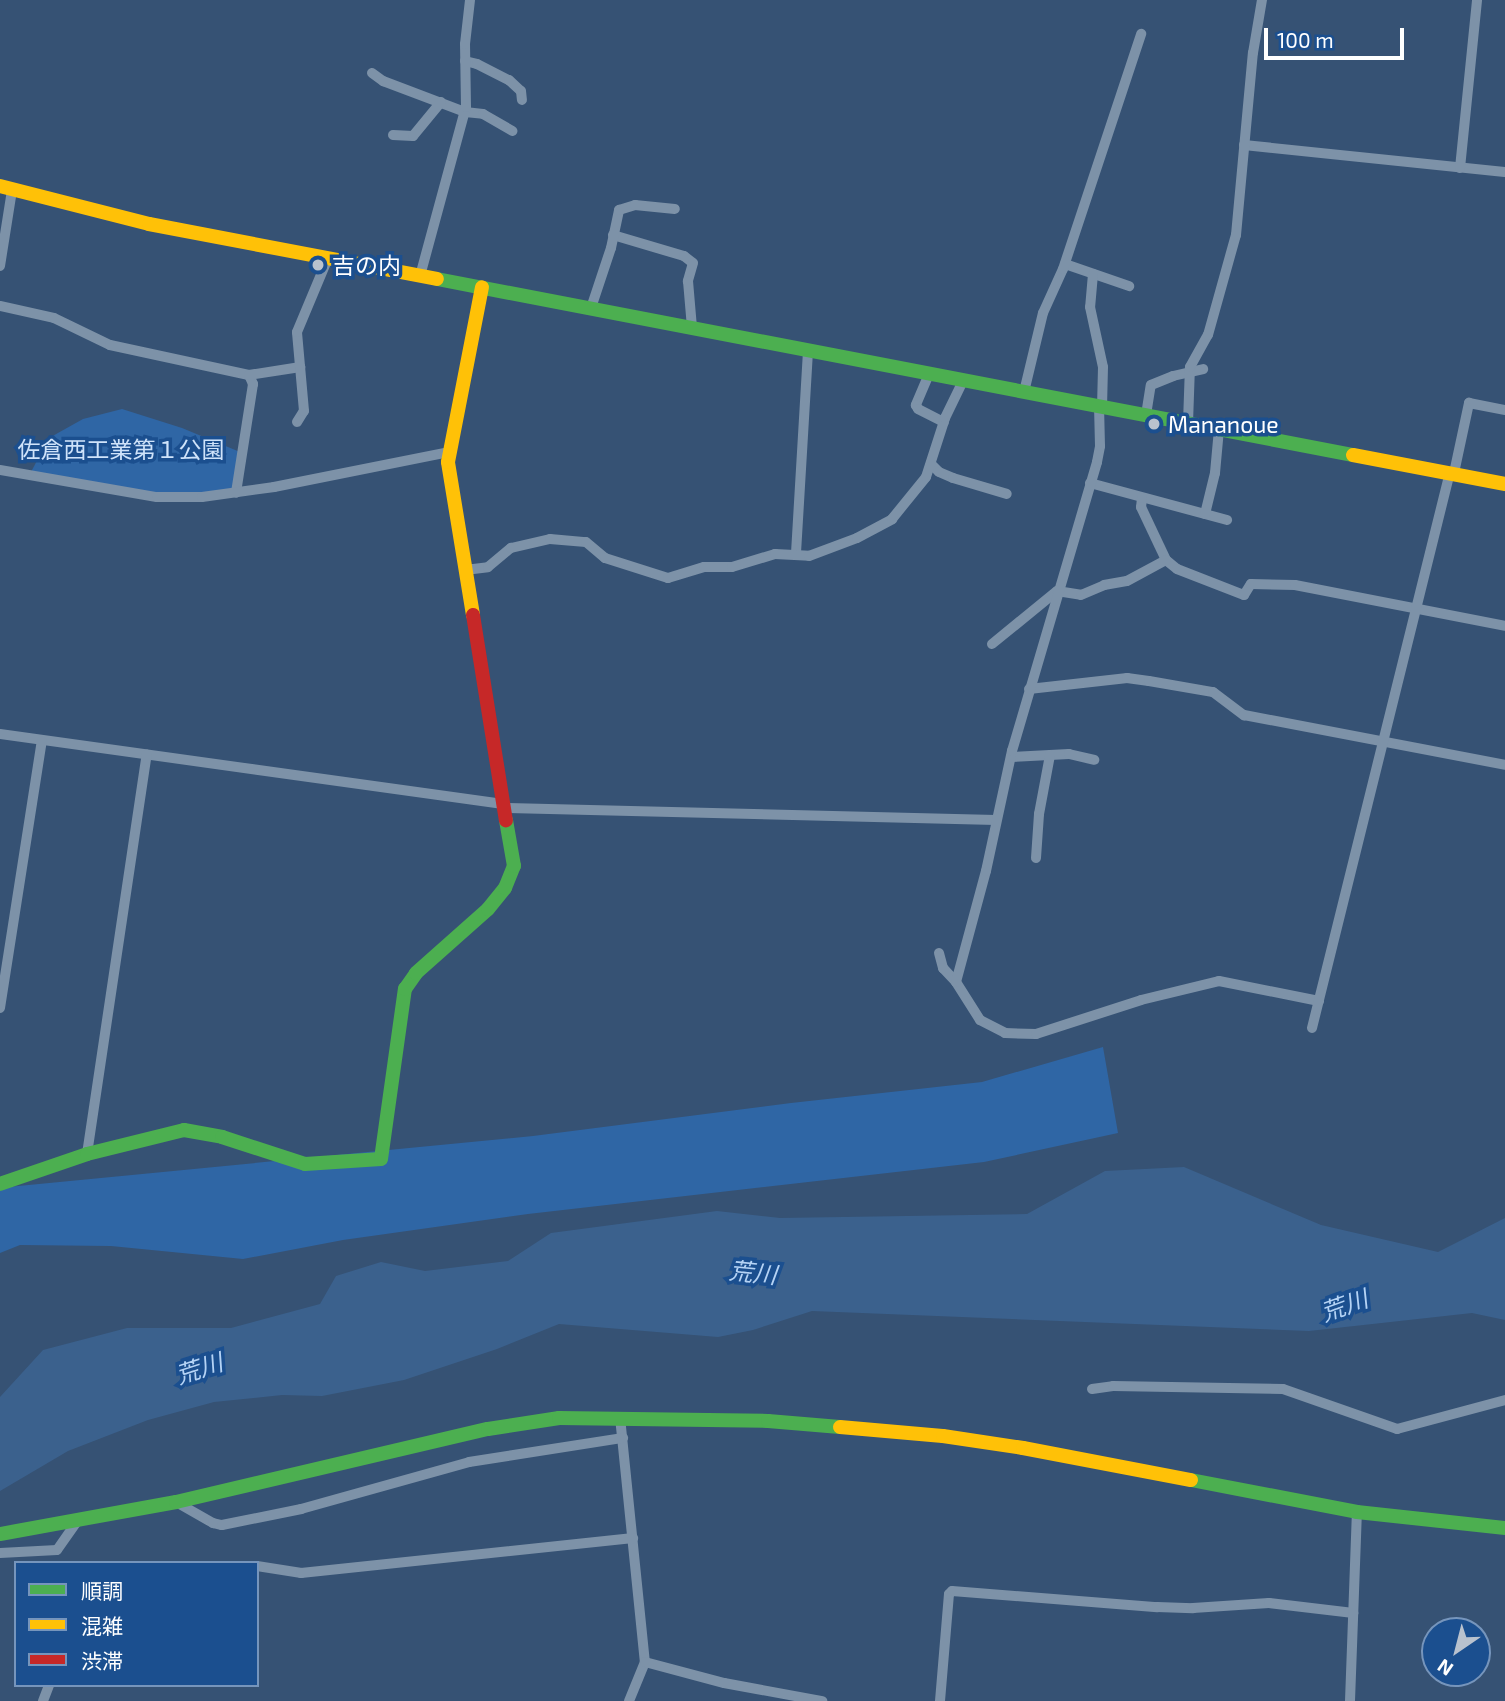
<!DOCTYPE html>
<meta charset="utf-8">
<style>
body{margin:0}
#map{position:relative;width:1505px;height:1701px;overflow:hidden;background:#365274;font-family:"Exo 2","Noto Sans JP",sans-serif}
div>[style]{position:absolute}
.green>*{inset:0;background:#2f66a5}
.water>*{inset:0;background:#3b618d}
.street>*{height:10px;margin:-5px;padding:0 5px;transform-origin:5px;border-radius:5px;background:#7d92a8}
.fast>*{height:14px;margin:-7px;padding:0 7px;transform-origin:7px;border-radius:7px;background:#4caf50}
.slow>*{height:14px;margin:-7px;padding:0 7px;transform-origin:7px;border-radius:7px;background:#ffc107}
.jam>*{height:14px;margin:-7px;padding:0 7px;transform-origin:7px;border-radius:7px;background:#c62828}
.dots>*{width:19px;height:19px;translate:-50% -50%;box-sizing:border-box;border:4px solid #1b4f8f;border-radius:50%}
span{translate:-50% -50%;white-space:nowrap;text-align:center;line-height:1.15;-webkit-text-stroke:7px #1b4f8f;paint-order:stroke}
.poi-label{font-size:23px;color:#fff}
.left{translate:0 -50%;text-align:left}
.park-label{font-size:23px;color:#cfe3fa}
.water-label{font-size:24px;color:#b5d3f5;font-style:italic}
.legend{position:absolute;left:14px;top:1561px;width:245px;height:126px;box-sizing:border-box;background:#1b4f8f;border:2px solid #7695bc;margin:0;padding:9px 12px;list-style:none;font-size:21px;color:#fff}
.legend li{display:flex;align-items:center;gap:14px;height:35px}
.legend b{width:35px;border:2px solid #7695bc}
.north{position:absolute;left:1421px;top:1617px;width:70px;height:70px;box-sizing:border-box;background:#1b4f8f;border:2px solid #7695bc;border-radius:50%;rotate:215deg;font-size:19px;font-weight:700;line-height:28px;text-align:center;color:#fff}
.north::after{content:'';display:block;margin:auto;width:24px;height:32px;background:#b9c2ce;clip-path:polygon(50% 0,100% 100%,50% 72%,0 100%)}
.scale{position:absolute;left:1264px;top:28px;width:140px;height:32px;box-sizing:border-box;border:4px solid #fff;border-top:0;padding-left:9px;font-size:21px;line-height:24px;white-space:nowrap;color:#fff;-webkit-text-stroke:5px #1b4f8f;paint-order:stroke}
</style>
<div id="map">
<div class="green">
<div style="clip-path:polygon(122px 409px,182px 428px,240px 452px,234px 491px,154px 494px,31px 472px,49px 438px,83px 419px)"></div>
<div style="clip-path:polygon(1103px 1047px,1118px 1133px,984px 1162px,528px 1214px,343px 1240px,243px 1259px,111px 1246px,20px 1245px,0 1253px,0 1190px,8px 1187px,533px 1136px,791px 1103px,982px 1082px)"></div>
</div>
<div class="water">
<div style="clip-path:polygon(1184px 1167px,1321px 1225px,1438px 1252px,1505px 1218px,1505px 1320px,1472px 1313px,1309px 1331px,812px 1311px,753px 1330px,718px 1337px,559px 1324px,497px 1349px,404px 1380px,322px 1396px,282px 1395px,214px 1402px,148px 1420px,68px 1451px,0 1491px,0 1397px,43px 1350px,127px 1328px,231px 1328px,320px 1304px,336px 1276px,381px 1262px,425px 1271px,508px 1261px,551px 1233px,717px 1211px,780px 1218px,1027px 1214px,1105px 1171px)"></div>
</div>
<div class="street">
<div style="left:465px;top:61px;width:12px;rotate:14deg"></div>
<div style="left:477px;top:64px;width:36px;rotate:27deg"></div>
<div style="left:509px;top:80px;width:16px;rotate:43deg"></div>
<div style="left:521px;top:91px;width:9px;rotate:84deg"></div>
<div style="left:372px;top:73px;width:14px;rotate:36deg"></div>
<div style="left:383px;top:81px;width:88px;rotate:20.7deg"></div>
<div style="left:465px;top:112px;width:18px;rotate:6deg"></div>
<div style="left:483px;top:114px;width:34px;rotate:30deg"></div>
<div style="left:393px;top:135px;width:20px;rotate:3deg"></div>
<div style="left:413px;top:136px;width:44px;rotate:-50.5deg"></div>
<div style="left:1244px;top:145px;width:262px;rotate:5.9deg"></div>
<div style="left:1460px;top:168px;width:169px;rotate:-84.2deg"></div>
<div style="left:613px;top:235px;width:74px;rotate:16.5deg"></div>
<div style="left:684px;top:256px;width:11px;rotate:38deg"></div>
<div style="left:693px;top:263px;width:19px;rotate:106deg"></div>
<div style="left:688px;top:281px;width:47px;rotate:85.1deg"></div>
<div style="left:1065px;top:264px;width:68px;rotate:19deg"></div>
<div style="left:0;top:266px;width:77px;rotate:-81deg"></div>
<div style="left:1093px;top:274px;width:33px;rotate:95deg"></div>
<div style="left:1090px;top:307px;width:61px;rotate:77.8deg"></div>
<div style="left:1103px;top:367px;width:40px;rotate:91.4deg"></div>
<div style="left:420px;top:276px;width:175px;rotate:-74.8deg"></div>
<div style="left:466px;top:107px;width:63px;rotate:-90.9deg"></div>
<div style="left:465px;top:44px;width:44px;rotate:-83.5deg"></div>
<div style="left:0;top:306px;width:55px;rotate:12.5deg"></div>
<div style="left:54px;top:318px;width:62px;rotate:25.7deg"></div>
<div style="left:110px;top:345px;width:142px;rotate:12.2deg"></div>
<div style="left:249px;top:375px;width:10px;rotate:66deg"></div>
<div style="left:253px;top:384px;width:110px;rotate:98.9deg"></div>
<div style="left:591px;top:308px;width:63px;rotate:-71.6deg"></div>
<div style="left:611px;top:248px;width:39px;rotate:-78deg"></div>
<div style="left:619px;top:210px;width:17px;rotate:-17deg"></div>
<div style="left:635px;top:205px;width:40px;rotate:5.7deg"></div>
<div style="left:929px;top:374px;width:34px;rotate:113deg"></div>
<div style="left:916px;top:405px;width:4px;rotate:63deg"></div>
<div style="left:918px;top:409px;width:29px;rotate:27deg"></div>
<div style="left:249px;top:375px;width:52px;rotate:-8.9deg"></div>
<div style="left:1024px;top:392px;width:81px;rotate:-76.5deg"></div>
<div style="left:1043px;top:313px;width:48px;rotate:-65.6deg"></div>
<div style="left:1063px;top:269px;width:248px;rotate:-71.6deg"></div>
<div style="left:1146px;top:415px;width:30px;rotate:-81deg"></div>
<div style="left:1151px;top:385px;width:24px;rotate:-22deg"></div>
<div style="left:1173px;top:376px;width:31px;rotate:-13deg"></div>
<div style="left:297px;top:422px;width:13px;rotate:-58deg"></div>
<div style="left:304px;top:411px;width:79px;rotate:-95.1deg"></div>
<div style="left:297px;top:332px;width:80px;rotate:-67.3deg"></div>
<div style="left:1188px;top:423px;width:56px;rotate:-88deg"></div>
<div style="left:1190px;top:367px;width:37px;rotate:-61deg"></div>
<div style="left:1208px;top:335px;width:104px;rotate:-74.4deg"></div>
<div style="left:1236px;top:235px;width:183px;rotate:-84.7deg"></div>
<div style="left:1253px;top:53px;width:54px;rotate:-80.4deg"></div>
<div style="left:931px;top:464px;width:11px;rotate:45deg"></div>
<div style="left:939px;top:472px;width:15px;rotate:23deg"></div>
<div style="left:953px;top:478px;width:56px;rotate:16.5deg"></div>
<div style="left:0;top:470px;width:159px;rotate:9.8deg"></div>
<div style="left:157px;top:497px;width:45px"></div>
<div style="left:202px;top:497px;width:73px;rotate:-7.9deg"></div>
<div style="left:274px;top:487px;width:178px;rotate:-11.3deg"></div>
<div style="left:1454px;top:473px;width:72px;rotate:-77.9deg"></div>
<div style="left:1469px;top:403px;width:37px;rotate:11deg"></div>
<div style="left:1090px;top:483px;width:142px;rotate:15.1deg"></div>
<div style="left:1142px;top:498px;width:9px;rotate:96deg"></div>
<div style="left:1141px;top:507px;width:59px;rotate:64.7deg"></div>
<div style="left:1166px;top:560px;width:14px;rotate:39deg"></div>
<div style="left:1177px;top:569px;width:72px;rotate:21.2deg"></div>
<div style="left:1244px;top:595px;width:13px;rotate:-58deg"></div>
<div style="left:1251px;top:584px;width:44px;rotate:1.3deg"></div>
<div style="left:1295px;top:585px;width:214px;rotate:11deg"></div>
<div style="left:1205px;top:514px;width:42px;rotate:-76.3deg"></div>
<div style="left:1215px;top:473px;width:44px;rotate:-84.8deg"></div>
<div style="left:796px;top:553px;width:202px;rotate:-86.6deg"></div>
<div style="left:465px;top:570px;width:23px;rotate:-7deg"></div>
<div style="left:488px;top:567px;width:30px;rotate:-40deg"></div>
<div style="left:511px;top:548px;width:40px;rotate:-13deg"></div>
<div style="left:550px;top:539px;width:36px;rotate:5deg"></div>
<div style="left:586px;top:542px;width:25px;rotate:40deg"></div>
<div style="left:605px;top:558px;width:66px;rotate:17.6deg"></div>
<div style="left:668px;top:578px;width:38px;rotate:-17deg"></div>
<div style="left:704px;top:567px;width:28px"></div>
<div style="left:732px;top:567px;width:45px;rotate:-16.8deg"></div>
<div style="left:775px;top:554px;width:34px;rotate:3deg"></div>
<div style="left:809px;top:556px;width:51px;rotate:-20.6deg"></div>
<div style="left:857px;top:538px;width:40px;rotate:-28deg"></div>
<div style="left:892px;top:519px;width:54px;rotate:-51deg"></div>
<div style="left:926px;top:477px;width:62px;rotate:-72.1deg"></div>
<div style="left:945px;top:418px;width:41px;rotate:-64.1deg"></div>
<div style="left:992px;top:644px;width:84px;rotate:-39.2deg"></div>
<div style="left:1057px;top:591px;width:24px;rotate:9deg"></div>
<div style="left:1081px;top:595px;width:25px;rotate:-23deg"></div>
<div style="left:1104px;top:585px;width:23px;rotate:-10deg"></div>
<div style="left:1127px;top:581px;width:44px;rotate:-28.3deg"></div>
<div style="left:1029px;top:689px;width:99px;rotate:-6.4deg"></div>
<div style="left:1127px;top:678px;width:22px;rotate:8deg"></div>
<div style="left:1149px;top:681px;width:65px;rotate:9.8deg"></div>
<div style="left:1213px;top:692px;width:39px;rotate:37deg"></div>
<div style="left:1244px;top:715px;width:266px;rotate:10.8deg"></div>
<div style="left:0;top:734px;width:508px;rotate:7.92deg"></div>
<div style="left:1011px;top:757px;width:58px;rotate:-3deg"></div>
<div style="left:1069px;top:754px;width:26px;rotate:13deg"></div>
<div style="left:504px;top:808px;width:492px;rotate:1.4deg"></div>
<div style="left:1036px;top:858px;width:44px;rotate:-86.1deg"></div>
<div style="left:1039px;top:814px;width:60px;rotate:-79.4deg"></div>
<div style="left:939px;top:953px;width:16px;rotate:75deg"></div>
<div style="left:943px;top:968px;width:19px;rotate:47deg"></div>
<div style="left:956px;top:982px;width:45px;rotate:57.7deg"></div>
<div style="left:980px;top:1020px;width:28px;rotate:27deg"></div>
<div style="left:1005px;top:1033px;width:31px;rotate:2deg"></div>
<div style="left:1036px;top:1034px;width:110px;rotate:-17.9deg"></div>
<div style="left:1141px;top:1000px;width:80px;rotate:-13.7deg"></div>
<div style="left:1219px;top:981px;width:102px;rotate:11.3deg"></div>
<div style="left:956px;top:982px;width:115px;rotate:-74.9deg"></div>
<div style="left:986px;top:871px;width:123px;rotate:-77.8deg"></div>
<div style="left:1012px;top:751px;width:301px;rotate:-73.6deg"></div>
<div style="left:1097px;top:462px;width:16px;rotate:-79deg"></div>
<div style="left:1100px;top:446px;width:40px;rotate:-91.4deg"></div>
<div style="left:0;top:1008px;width:270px;rotate:-81.1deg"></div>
<div style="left:1312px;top:1028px;width:573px;rotate:-76.06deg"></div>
<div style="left:87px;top:1154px;width:404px;rotate:-81.5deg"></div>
<div style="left:1092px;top:1389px;width:21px;rotate:-8deg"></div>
<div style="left:1113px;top:1386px;width:170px;rotate:1deg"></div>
<div style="left:1283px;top:1389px;width:121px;rotate:19.3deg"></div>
<div style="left:1397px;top:1429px;width:112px;rotate:-15deg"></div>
<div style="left:620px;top:1417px;width:246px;rotate:84.2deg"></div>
<div style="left:645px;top:1662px;width:42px;rotate:112.3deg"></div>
<div style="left:176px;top:1502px;width:43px;rotate:29.6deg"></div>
<div style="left:213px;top:1523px;width:9px;rotate:13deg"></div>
<div style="left:222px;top:1525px;width:81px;rotate:-11.4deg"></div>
<div style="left:301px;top:1509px;width:174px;rotate:-15.6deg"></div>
<div style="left:469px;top:1462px;width:156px;rotate:-8.9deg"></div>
<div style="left:0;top:1553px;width:57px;rotate:-3deg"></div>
<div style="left:57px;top:1550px;width:35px;rotate:-55deg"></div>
<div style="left:257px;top:1566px;width:45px;rotate:9deg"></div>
<div style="left:301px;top:1573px;width:334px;rotate:-6deg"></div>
<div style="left:645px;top:1662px;width:82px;rotate:14.9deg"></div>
<div style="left:724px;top:1683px;width:100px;rotate:10.4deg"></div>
<div style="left:43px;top:1701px;width:17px;rotate:-69deg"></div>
<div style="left:940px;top:1701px;width:107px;rotate:-85.2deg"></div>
<div style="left:949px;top:1594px;width:4px;rotate:-45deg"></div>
<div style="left:952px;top:1591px;width:206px;rotate:4.5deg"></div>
<div style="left:1157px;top:1607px;width:36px;rotate:2deg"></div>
<div style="left:1193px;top:1608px;width:76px;rotate:-3.8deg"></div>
<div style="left:1269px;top:1603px;width:85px;rotate:6.8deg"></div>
<div style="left:1350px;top:1701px;width:189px;rotate:-87.9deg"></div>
</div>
<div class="fast">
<div style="left:437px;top:279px;width:933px;rotate:10.88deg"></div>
<div style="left:0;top:1184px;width:92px;rotate:-19deg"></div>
<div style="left:87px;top:1154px;width:100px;rotate:-13.9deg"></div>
<div style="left:184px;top:1130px;width:39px;rotate:10deg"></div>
<div style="left:222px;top:1137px;width:87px;rotate:18deg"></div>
<div style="left:305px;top:1164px;width:76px;rotate:-3.8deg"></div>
<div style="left:381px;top:1159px;width:172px;rotate:-82deg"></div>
<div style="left:405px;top:989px;width:19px;rotate:-55deg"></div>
<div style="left:416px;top:973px;width:96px;rotate:-41.6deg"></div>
<div style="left:488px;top:909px;width:27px;rotate:-51deg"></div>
<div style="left:505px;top:888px;width:24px;rotate:-68deg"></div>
<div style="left:514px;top:866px;width:47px;rotate:-99.9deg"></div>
<div style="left:1191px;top:1480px;width:169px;rotate:10.9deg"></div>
<div style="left:1357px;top:1512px;width:149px;rotate:6.2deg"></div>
<div style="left:0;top:1534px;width:179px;rotate:-10.3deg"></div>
<div style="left:176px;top:1502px;width:320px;rotate:-13.2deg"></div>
<div style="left:488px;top:1429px;width:72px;rotate:-8.8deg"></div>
<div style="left:559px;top:1418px;width:209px;rotate:0.8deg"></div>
<div style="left:768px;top:1421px;width:72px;rotate:4.8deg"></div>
</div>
<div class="slow">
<div style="left:0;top:186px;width:154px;rotate:14.3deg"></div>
<div style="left:149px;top:224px;width:293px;rotate:10.8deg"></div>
<div style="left:1353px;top:455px;width:155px;rotate:10.8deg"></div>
<div style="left:473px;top:615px;width:155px;rotate:-99.3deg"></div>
<div style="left:448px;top:462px;width:178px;rotate:-79deg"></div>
<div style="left:840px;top:1427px;width:103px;rotate:5deg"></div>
<div style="left:943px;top:1436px;width:81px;rotate:8.5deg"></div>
<div style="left:1023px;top:1448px;width:171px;rotate:10.8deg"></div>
</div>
<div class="jam">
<div style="left:473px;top:615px;width:208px;rotate:80.9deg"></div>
</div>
<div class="dots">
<div style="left:318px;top:265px;background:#b9c2ce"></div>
<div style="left:1154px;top:424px;background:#b9c2ce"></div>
</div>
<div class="poi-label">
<span class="left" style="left:332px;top:265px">吉の内</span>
<span class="left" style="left:1168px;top:424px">Mananoue</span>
</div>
<div class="park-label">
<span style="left:121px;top:449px">佐倉西工業第１公園</span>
</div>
<div class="water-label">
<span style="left:753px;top:1272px;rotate:6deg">荒川</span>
<span style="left:1344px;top:1305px;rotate:-20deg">荒川</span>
<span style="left:199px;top:1368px;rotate:-18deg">荒川</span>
</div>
<ul class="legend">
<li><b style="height:9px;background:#4caf50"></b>順調</li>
<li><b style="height:9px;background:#ffc107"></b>混雑</li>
<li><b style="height:9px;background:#c62828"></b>渋滞</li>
</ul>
<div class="north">N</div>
<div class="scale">100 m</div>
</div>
